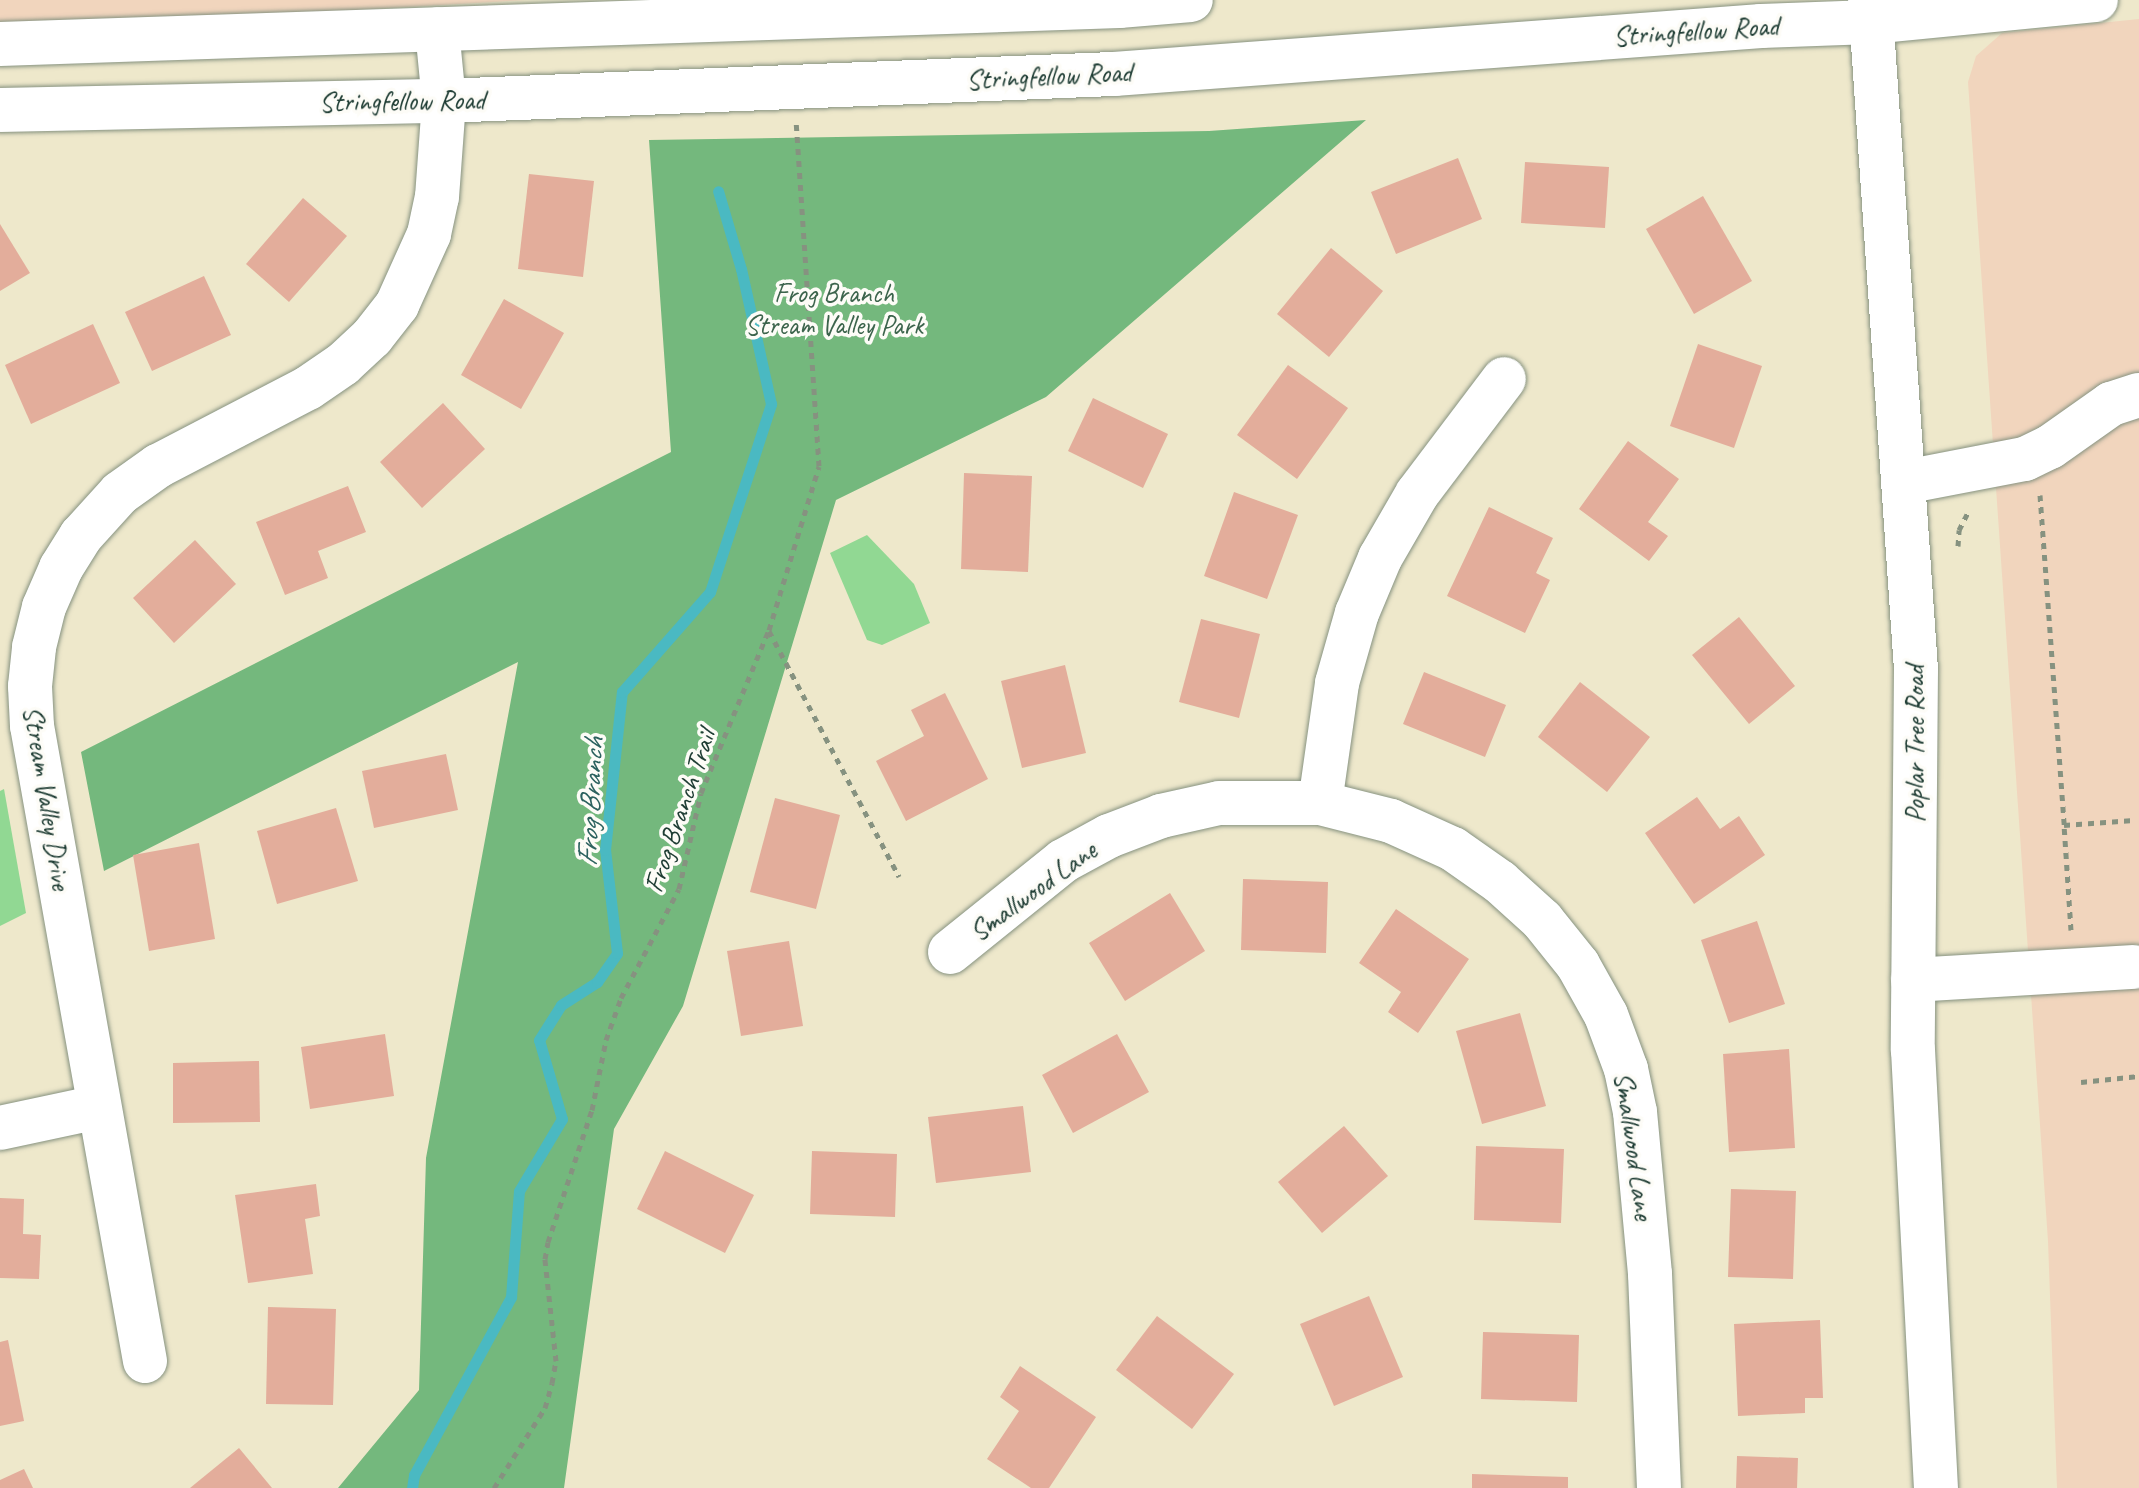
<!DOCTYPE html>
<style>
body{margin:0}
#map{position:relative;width:2139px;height:1488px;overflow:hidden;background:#eee8cb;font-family:Caveat,sans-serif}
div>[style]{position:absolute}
.built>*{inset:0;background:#f1d5bd}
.green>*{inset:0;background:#91d893}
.forest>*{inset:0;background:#74b87d}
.stream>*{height:11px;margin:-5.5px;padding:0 5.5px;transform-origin:5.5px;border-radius:5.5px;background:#4ab9c2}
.building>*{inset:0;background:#e3ad9b}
.path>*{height:5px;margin-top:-2.5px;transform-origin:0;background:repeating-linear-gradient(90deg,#869280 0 6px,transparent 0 12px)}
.roads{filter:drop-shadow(0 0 2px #869280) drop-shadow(0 0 2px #869280)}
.minor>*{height:44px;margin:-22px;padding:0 22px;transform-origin:22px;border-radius:22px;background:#fff}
.major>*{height:44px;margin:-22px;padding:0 22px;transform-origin:22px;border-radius:22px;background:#fff}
span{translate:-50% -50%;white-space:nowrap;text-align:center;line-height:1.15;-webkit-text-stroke:7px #fdfcf7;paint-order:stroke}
.street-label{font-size:28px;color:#1f3d34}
.park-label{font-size:28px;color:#3c644c}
.water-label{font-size:30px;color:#2c625f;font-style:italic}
</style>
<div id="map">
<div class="built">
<div style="clip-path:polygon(0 0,527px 0,0 31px)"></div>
<div style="clip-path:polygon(2139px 19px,2139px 1488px,2057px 1488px,2048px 1241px,1968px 82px,1976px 56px,2002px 33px)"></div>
</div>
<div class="green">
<div style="clip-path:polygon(867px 535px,914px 584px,930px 623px,882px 645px,867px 640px,830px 553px)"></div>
<div style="clip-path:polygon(4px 789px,26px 913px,0 926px,0 791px)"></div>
</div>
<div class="forest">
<div style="clip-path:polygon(1366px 120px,1046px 397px,836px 500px,683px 1006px,614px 1129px,564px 1488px,338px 1488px,419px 1390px,426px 1158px,518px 662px,104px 871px,81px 752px,671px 452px,649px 140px,1209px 131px)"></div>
</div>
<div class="stream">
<div style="left:412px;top:1488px;width:13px;rotate:-81deg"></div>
<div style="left:414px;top:1475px;width:203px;rotate:-61.4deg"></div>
<div style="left:511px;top:1297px;width:106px;rotate:-85.7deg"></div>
<div style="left:519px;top:1191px;width:84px;rotate:-59.2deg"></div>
<div style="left:562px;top:1119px;width:82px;rotate:-106.2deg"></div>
<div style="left:539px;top:1040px;width:41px;rotate:-57.8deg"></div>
<div style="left:561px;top:1005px;width:43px;rotate:-32.6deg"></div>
<div style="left:597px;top:982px;width:35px;rotate:-55deg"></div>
<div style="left:617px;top:953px;width:104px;rotate:-96.6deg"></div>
<div style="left:605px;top:850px;width:159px;rotate:-83.9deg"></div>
<div style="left:622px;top:692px;width:133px;rotate:-48.7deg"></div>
<div style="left:710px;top:592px;width:198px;rotate:-72deg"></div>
<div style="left:771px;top:404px;width:138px;rotate:-102.5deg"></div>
<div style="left:741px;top:269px;width:81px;rotate:-106.4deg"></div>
</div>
<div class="building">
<div style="clip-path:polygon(1458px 158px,1482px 219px,1396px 254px,1371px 192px)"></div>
<div style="clip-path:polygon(1525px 162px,1609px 167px,1605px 228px,1521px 223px)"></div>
<div style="clip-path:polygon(529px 174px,594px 181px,583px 277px,518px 269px)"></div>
<div style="clip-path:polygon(1703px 196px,1752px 281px,1694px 314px,1646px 229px)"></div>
<div style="clip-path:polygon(303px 198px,347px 236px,289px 302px,246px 264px)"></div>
<div style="clip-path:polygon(0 224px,30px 273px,0 291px)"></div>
<div style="clip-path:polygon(1331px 248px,1383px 291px,1329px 357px,1277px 314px)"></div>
<div style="clip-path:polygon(204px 276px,231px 335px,152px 371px,125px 312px)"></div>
<div style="clip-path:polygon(504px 299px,564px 333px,521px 409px,461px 375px)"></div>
<div style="clip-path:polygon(93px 324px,120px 383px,31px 424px,5px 365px)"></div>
<div style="clip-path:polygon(1698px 344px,1762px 366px,1734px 448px,1670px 426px)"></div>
<div style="clip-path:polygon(1288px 365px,1348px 408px,1297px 479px,1237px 435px)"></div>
<div style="clip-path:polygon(1093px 398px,1168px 434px,1143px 488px,1068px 451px)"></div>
<div style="clip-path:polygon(443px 403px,485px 449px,422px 508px,380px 462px)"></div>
<div style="clip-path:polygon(1628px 441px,1679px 479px,1648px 522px,1668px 536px,1649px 561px,1579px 509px)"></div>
<div style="clip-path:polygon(964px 473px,1032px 476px,1028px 572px,961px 569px)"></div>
<div style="clip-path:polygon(348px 486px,366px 532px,318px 551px,328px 578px,285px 595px,256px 522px)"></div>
<div style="clip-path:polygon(1234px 492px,1298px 515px,1267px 599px,1204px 576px)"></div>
<div style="clip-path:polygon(1489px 507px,1553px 538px,1536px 573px,1550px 580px,1525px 633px,1447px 596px)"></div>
<div style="clip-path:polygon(195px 540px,236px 584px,174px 643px,133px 598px)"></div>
<div style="clip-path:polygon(1739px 617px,1795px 686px,1749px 724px,1692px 655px)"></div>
<div style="clip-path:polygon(1201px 619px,1260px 634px,1239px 718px,1179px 702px)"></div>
<div style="clip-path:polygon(1065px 665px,1086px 753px,1022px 768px,1001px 681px)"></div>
<div style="clip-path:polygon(1424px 672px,1506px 705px,1485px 757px,1403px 724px)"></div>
<div style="clip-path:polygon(1580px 682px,1650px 737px,1607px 792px,1538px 737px)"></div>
<div style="clip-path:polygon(945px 693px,988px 779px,906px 821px,876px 761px,924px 736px,911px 710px)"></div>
<div style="clip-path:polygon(446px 754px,458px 810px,374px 828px,362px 771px)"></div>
<div style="clip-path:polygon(1697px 797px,1720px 829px,1739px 816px,1765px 855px,1694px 904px,1645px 833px)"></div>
<div style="clip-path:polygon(775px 798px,840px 815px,816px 909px,750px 892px)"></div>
<div style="clip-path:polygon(336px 808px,358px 881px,277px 904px,257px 831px)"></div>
<div style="clip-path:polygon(199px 843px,215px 939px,149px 951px,133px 855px)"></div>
<div style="clip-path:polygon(1243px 879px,1328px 882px,1326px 953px,1241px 950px)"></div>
<div style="clip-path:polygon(1170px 893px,1205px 951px,1125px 1001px,1089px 943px)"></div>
<div style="clip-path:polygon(1396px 909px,1469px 959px,1418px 1033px,1388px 1012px,1401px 992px,1359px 963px)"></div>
<div style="clip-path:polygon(1757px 921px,1785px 1004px,1729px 1023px,1701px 940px)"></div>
<div style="clip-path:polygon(789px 941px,803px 1026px,741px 1036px,727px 951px)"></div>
<div style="clip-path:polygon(1520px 1013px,1546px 1106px,1482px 1124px,1456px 1031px)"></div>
<div style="clip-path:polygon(385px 1034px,394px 1096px,310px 1109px,301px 1047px)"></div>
<div style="clip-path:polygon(1117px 1034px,1149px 1092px,1073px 1133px,1042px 1075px)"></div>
<div style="clip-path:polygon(1789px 1049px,1795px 1148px,1729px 1152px,1723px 1054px)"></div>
<div style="clip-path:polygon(259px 1061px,260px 1122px,173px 1123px,173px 1063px)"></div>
<div style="clip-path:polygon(1023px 1106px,1031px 1172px,936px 1183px,928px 1117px)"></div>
<div style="clip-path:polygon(1344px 1126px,1388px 1176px,1322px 1233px,1278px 1182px)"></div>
<div style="clip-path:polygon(1476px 1146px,1564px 1149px,1561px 1223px,1474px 1220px)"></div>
<div style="clip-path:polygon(665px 1151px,754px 1195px,725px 1253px,637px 1209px)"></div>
<div style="clip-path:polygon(812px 1151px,897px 1154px,895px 1217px,810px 1214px)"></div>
<div style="clip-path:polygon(316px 1184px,320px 1216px,305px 1219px,313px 1274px,248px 1283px,235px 1195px)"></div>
<div style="clip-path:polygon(1731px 1189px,1796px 1191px,1793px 1279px,1728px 1277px)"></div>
<div style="clip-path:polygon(0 1198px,24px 1199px,23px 1234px,41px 1235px,39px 1279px,0 1278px)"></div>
<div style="clip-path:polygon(1369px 1296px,1403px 1377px,1334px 1406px,1300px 1324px)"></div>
<div style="clip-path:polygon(268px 1307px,336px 1309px,333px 1405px,266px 1404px)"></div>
<div style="clip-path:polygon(1157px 1316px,1234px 1374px,1192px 1429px,1116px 1370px)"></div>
<div style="clip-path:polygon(1820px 1320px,1823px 1398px,1805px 1398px,1805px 1413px,1738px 1416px,1734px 1324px)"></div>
<div style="clip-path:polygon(1483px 1332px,1579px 1335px,1577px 1402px,1481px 1399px)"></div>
<div style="clip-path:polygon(8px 1340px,24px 1421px,0 1426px,0 1342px)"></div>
<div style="clip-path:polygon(1020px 1366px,1096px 1417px,1049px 1488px,1031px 1488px,987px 1459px,1019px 1411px,1000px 1397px)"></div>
<div style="clip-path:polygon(239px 1448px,272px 1488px,190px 1488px)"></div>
<div style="clip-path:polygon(1737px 1456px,1798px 1458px,1797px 1488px,1736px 1488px)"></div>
<div style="clip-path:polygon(24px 1469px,33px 1488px,0 1488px,0 1480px)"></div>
<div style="clip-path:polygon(1472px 1474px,1568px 1477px,1568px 1488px,1472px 1488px)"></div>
</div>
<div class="path">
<div style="left:2040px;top:495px;width:331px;rotate:85.8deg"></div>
<div style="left:1958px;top:546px;width:16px;rotate:-86deg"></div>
<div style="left:1959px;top:530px;width:20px;rotate:-63deg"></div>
<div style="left:769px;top:631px;width:278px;rotate:62.1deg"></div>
<div style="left:2071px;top:930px;width:105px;rotate:-93.8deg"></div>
<div style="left:2064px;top:825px;width:70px;rotate:-4.1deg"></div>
<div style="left:2081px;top:1082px;width:58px;rotate:-5.9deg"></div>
<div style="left:494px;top:1488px;width:95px;rotate:-57.5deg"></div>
<div style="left:545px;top:1408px;width:26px;rotate:-74deg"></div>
<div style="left:552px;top:1383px;width:22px;rotate:-80deg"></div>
<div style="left:556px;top:1361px;width:103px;rotate:-96.2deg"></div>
<div style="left:545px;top:1259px;width:17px;rotate:-80deg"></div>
<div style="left:548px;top:1242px;width:139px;rotate:-71.6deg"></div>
<div style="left:592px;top:1110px;width:71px;rotate:-78.7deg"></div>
<div style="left:606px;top:1040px;width:45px;rotate:-70.3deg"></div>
<div style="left:621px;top:998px;width:123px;rotate:-62deg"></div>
<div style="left:679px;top:889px;width:98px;rotate:-77.1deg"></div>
<div style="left:701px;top:793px;width:177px;rotate:-67.4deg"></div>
<div style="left:769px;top:630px;width:171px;rotate:-73deg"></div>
<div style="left:819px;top:466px;width:343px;rotate:-93.8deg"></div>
</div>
<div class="roads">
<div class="minor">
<div style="left:1905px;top:482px;width:122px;rotate:-10.9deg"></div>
<div style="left:2025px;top:459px;width:28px;rotate:-26deg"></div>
<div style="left:2050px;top:447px;width:75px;rotate:-35.2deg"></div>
<div style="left:2111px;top:404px;width:29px;rotate:-18deg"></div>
<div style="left:1320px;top:803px;width:121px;rotate:-81.9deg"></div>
<div style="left:1337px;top:683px;width:73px;rotate:-74.1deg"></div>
<div style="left:1357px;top:613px;width:60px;rotate:-67.3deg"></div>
<div style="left:1380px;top:558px;width:74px;rotate:-60deg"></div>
<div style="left:1417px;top:494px;width:144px;rotate:-52.9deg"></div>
<div style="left:950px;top:952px;width:145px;rotate:-38.8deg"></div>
<div style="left:1063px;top:861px;width:52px;rotate:-28.5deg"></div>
<div style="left:1109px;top:836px;width:56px;rotate:-21deg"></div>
<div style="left:1161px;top:816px;width:59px;rotate:-12.6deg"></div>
<div style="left:1219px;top:803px;width:101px"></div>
<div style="left:1320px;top:803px;width:73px;rotate:14.2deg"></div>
<div style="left:1391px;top:821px;width:68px;rotate:24.3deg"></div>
<div style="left:1453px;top:849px;width:57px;rotate:35.1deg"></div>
<div style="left:1500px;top:882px;width:57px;rotate:42.1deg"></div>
<div style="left:1542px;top:920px;width:58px;rotate:51.3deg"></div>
<div style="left:1578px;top:965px;width:57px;rotate:60.8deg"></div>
<div style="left:1606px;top:1015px;width:58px;rotate:69.7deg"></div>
<div style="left:1626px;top:1069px;width:44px;rotate:78.2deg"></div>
<div style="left:1635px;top:1112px;width:163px;rotate:84.7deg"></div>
<div style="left:1650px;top:1274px;width:214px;rotate:87.6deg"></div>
<div style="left:1913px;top:980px;width:221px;rotate:-3.4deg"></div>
<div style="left:0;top:1128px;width:100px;rotate:-12.1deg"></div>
<div style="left:145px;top:1361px;width:645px;rotate:-100.09deg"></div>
<div style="left:32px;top:726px;width:40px;rotate:-92.9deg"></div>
<div style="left:30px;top:686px;width:39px;rotate:-84deg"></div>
<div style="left:34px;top:647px;width:41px;rotate:-76deg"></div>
<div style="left:44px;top:607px;width:43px;rotate:-66.4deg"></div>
<div style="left:61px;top:568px;width:38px;rotate:-58deg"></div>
<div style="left:81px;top:536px;width:58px;rotate:-47.8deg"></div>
<div style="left:120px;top:493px;width:47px;rotate:-35.4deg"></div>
<div style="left:158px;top:466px;width:169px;rotate:-27.5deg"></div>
<div style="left:308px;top:388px;width:42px;rotate:-34.4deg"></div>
<div style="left:343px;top:364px;width:40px;rotate:-43deg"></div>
<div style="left:372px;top:337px;width:41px;rotate:-52deg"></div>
<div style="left:397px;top:305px;width:78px;rotate:-65.7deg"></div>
<div style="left:429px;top:234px;width:38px;rotate:-78deg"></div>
<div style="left:437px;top:197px;width:96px;rotate:-85.8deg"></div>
<div style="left:444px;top:101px;width:72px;rotate:-95.6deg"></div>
</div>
<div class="major">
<div style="left:1870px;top:0;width:671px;rotate:86.07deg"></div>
<div style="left:1916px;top:669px;width:381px;rotate:90.5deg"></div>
<div style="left:1913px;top:1050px;width:439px;rotate:87deg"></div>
<div style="left:0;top:44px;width:1120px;rotate:-1.94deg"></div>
<div style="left:1119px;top:6px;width:72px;rotate:-4.8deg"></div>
<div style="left:0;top:110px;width:444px;rotate:-1.2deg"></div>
<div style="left:444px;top:101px;width:671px;rotate:-2.31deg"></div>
<div style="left:1114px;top:74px;width:649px;rotate:-4.24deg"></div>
<div style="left:1761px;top:26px;width:110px;rotate:-2.1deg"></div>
<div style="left:1871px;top:22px;width:226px;rotate:-5.6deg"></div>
</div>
</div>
<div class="street-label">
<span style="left:1696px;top:31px;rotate:-4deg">Stringfellow Road</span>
<span style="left:1049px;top:76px;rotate:-3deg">Stringfellow Road</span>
<span style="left:402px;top:101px;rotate:-1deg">Stringfellow Road</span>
<span style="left:1915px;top:744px;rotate:-90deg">Poplar Tree Road</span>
<span style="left:47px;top:798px;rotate:81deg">Stream Valley Drive</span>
<span style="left:680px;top:811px;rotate:-71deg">Frog Branch Trail</span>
<span style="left:1033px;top:891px;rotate:-36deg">Smallwood Lane</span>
<span style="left:1634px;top:1146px;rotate:82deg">Smallwood Lane</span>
</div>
<div class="park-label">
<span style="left:834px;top:309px">Frog Branch<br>Stream Valley Park</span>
</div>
<div class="water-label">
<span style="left:590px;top:802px;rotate:-87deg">Frog Branch</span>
</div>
</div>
